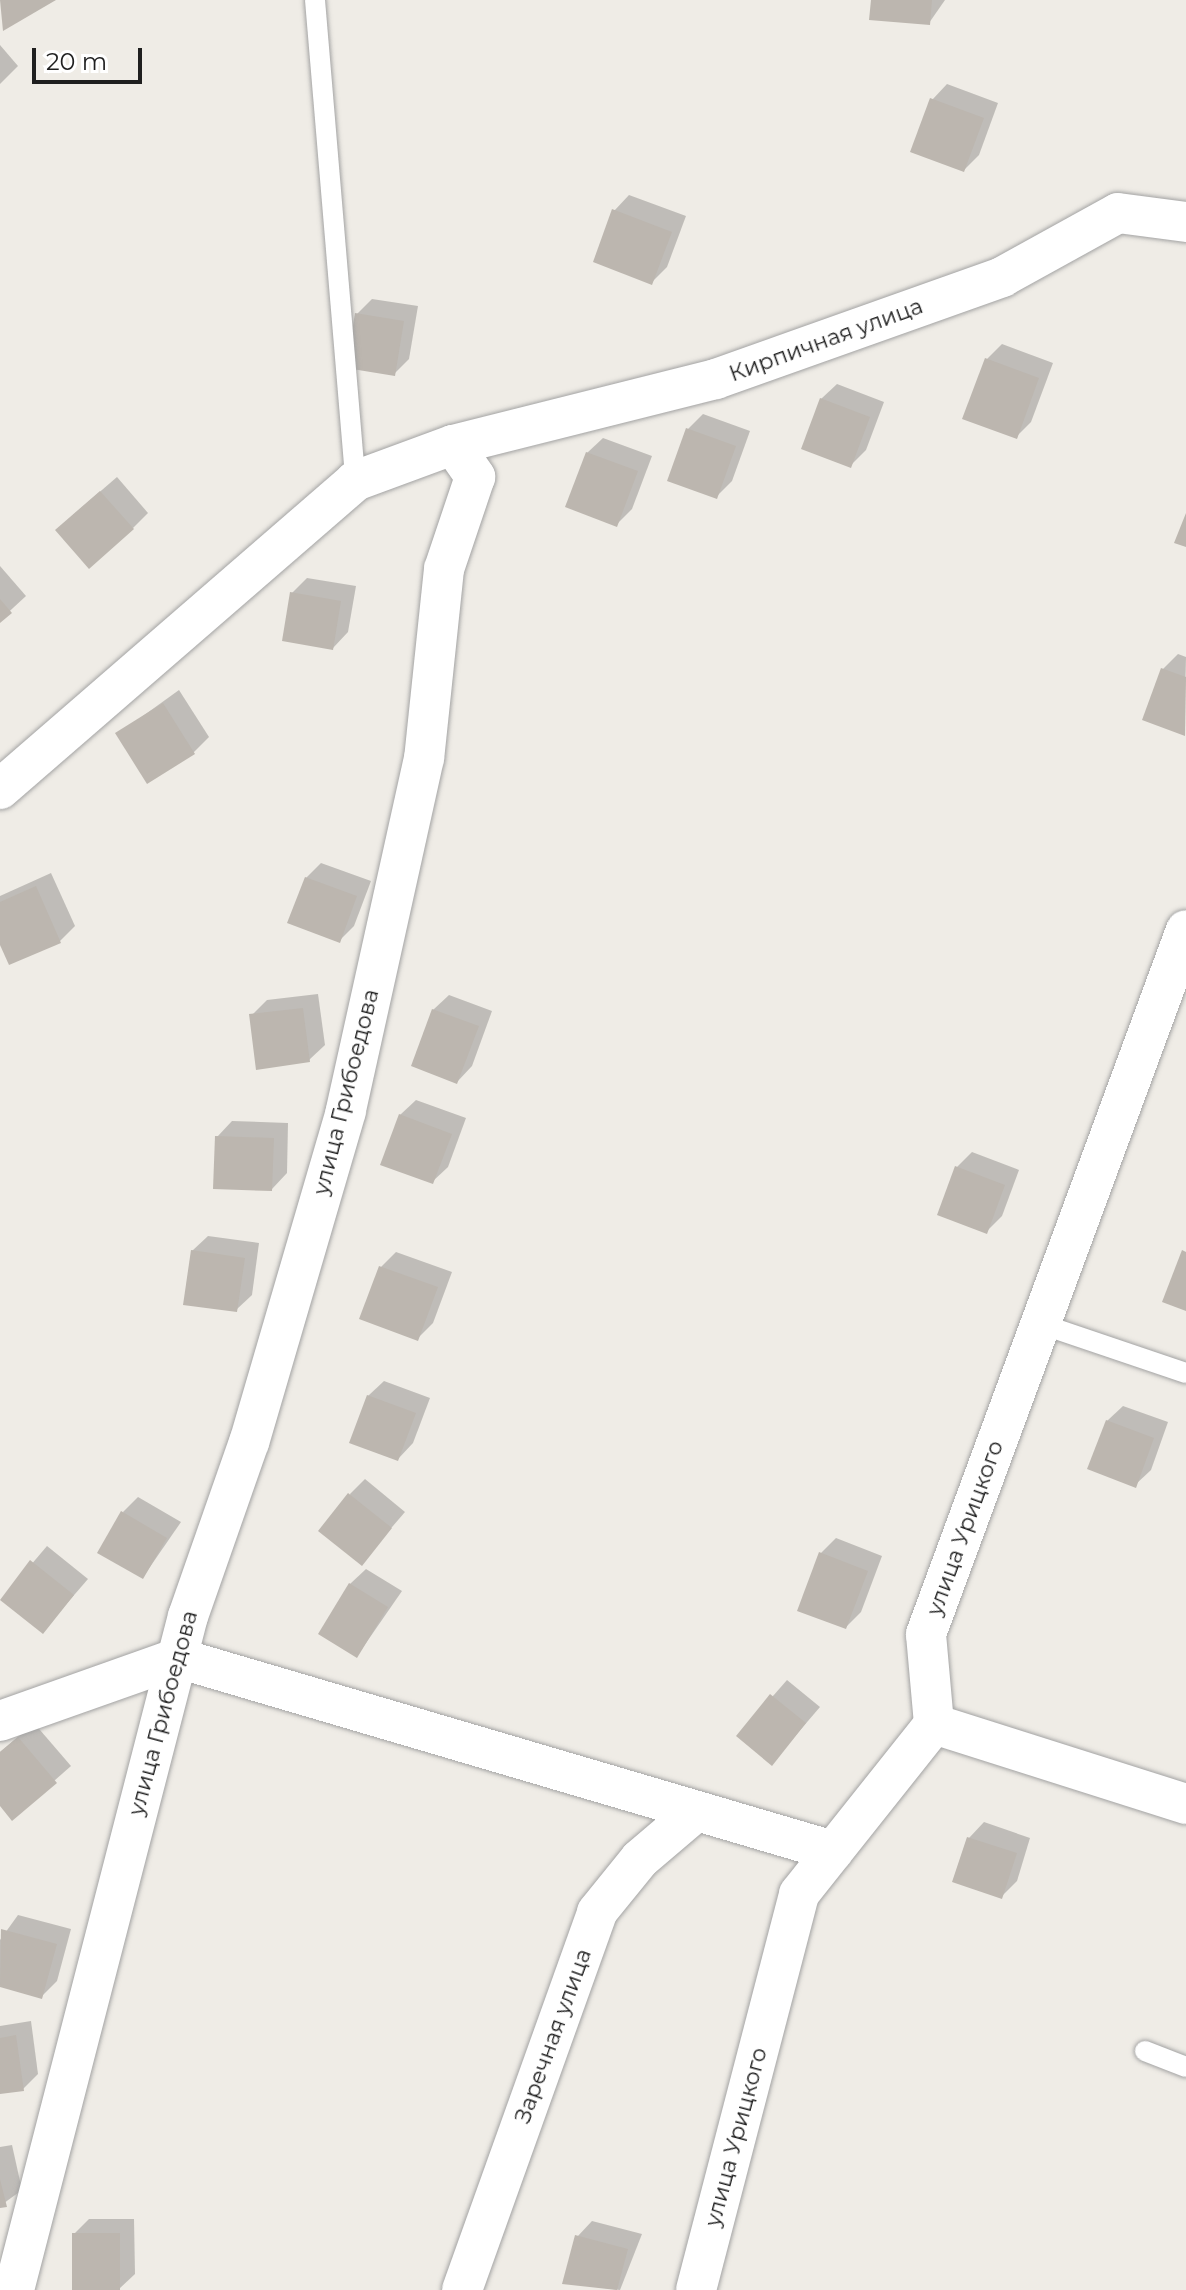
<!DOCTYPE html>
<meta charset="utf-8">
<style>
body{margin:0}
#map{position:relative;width:1186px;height:2290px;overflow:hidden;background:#efece6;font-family:Montserrat,sans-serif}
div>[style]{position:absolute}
.shadow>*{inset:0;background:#0003}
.building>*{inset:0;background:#bcb6af}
.roads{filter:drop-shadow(0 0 2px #a3a3a3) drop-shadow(0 0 2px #a3a3a3)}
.lane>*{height:20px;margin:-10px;padding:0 10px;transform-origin:10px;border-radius:10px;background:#fff}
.street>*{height:40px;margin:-20px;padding:0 20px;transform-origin:20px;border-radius:20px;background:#fff}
span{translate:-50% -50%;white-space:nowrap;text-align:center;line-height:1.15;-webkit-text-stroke:6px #fff;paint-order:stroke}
.street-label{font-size:22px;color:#1f1f1f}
.scale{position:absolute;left:32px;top:48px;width:110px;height:36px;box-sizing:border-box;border:4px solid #1f1f1f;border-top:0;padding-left:10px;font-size:24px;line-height:28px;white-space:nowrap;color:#1f1f1f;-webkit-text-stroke:6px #fff;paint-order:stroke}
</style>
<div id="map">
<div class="shadow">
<div style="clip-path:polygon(873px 0,945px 0,929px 23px)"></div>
<div style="clip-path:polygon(0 45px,18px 66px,0 84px)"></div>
<div style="clip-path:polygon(947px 84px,998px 103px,979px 155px,964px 170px,932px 100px)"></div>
<div style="clip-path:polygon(629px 195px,686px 216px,667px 267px,652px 282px,614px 211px)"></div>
<div style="clip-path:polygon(372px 299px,418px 306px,409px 359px,394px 374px,357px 314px)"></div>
<div style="clip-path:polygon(1002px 344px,1053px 363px,1031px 422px,1016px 437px,987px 359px)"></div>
<div style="clip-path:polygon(837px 384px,884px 402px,866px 450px,851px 465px,821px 399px)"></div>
<div style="clip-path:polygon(703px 414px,750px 431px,732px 481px,716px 497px,688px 429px)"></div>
<div style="clip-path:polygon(603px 438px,652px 456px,632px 509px,617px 524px,587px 453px)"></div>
<div style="clip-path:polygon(117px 477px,148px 513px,133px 528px,73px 515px)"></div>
<div style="clip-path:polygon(0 566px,26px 596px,0 620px)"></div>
<div style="clip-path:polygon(307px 578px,356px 586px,348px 632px,333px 648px,292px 593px)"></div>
<div style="clip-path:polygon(1178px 654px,1186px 657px,1184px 733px,1163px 669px)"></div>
<div style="clip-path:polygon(179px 690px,209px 737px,193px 753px,118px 734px)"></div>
<div style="clip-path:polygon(321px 863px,371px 881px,354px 926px,339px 941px,306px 878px)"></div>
<div style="clip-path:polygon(51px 873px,75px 926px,60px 941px,0 940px,0 896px)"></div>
<div style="clip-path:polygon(318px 994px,325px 1045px,309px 1060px,252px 1015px,267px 1000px)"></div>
<div style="clip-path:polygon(449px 995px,492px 1011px,472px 1066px,457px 1082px,433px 1010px)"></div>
<div style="clip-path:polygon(416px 1100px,466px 1118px,448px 1167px,432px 1182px,400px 1115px)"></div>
<div style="clip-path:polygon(232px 1121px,288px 1123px,287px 1173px,272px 1189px,217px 1137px)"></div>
<div style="clip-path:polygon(972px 1152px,1019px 1170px,1002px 1216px,987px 1231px,957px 1167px)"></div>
<div style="clip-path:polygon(208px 1236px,259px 1243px,252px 1295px,236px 1310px,192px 1251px)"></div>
<div style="clip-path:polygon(396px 1252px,452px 1272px,433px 1323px,418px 1338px,381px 1267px)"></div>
<div style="clip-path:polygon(384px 1381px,430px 1398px,413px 1443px,398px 1459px,368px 1396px)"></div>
<div style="clip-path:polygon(1123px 1406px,1168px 1422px,1151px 1470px,1135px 1485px,1107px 1421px)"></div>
<div style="clip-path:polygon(365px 1479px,405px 1512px,361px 1563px,350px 1494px)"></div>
<div style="clip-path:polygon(138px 1497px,181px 1522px,143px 1577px,123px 1512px)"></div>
<div style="clip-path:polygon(836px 1538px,882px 1556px,861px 1612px,846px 1627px,820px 1554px)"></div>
<div style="clip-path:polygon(47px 1546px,88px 1579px,43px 1631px,2px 1599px)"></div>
<div style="clip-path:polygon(366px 1569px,402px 1591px,357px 1656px,350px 1584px)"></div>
<div style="clip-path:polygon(787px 1680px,820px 1707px,772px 1763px,738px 1736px)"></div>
<div style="clip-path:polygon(34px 1723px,71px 1766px,12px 1818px,0 1803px,0 1752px)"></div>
<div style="clip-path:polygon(984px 1822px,1030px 1838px,1017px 1881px,1002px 1896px,969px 1838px)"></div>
<div style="clip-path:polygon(18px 1915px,71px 1929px,57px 1981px,42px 1996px,0 1985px,0 1940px)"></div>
<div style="clip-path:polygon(31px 2021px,38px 2074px,23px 2089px,0 2092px,0 2026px)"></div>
<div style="clip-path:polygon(12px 2145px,22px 2190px,0 2206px,0 2147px)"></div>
<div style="clip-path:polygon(89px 2219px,134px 2219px,135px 2274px,119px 2289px,74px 2234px)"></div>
<div style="clip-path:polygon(592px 2221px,642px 2234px,620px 2290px,565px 2283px,577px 2237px)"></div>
</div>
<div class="building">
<div style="clip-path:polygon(0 0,56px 0,3px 31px)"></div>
<div style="clip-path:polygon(871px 0,932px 0,930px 25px,869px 20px)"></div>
<div style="clip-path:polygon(930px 98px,984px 118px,964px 172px,910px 152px)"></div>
<div style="clip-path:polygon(612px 209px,672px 232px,652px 285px,593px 262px)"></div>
<div style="clip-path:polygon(355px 313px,404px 321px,395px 376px,346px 368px)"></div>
<div style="clip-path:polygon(985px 358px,1039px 378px,1017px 439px,962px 419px)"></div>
<div style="clip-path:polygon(820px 398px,870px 417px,851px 468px,801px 449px)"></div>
<div style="clip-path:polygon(686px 428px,736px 446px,717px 499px,667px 481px)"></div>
<div style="clip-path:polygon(586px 452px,638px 471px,617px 527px,565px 507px)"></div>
<div style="clip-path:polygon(100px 491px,134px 529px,89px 569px,55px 530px)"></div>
<div style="clip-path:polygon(1186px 513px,1186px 547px,1174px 543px)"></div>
<div style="clip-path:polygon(290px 592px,341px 601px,333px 650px,282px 641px)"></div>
<div style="clip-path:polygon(0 599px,12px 613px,0 623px)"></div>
<div style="clip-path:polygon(1161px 668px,1186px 677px,1185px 736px,1142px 720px)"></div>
<div style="clip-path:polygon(163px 703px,195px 754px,147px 784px,115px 733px)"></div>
<div style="clip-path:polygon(305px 877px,357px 896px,340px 943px,287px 923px)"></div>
<div style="clip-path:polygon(36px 886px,61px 943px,9px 965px,0 945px,0 902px)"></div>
<div style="clip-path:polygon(303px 1008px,310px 1062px,256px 1070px,249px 1014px)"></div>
<div style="clip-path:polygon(432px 1009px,479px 1026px,457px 1084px,411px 1066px)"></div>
<div style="clip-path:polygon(399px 1114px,452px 1134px,433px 1184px,380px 1165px)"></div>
<div style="clip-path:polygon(215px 1136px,274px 1138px,272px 1191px,213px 1189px)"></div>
<div style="clip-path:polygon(955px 1166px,1005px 1185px,987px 1234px,937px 1215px)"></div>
<div style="clip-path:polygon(191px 1250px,245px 1258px,237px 1312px,183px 1305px)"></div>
<div style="clip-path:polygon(1182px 1250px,1186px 1252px,1186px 1311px,1162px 1302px)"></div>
<div style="clip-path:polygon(379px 1266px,438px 1287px,418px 1341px,359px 1319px)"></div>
<div style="clip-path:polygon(367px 1395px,416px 1413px,398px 1461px,349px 1443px)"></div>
<div style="clip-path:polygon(1106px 1420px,1154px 1438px,1136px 1488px,1087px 1469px)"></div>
<div style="clip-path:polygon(348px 1493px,392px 1528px,362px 1566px,318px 1531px)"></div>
<div style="clip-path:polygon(121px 1511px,167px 1538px,143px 1579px,97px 1553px)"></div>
<div style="clip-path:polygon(819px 1552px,868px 1571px,846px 1629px,797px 1611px)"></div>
<div style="clip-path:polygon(30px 1560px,74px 1595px,43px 1634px,0 1600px)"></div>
<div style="clip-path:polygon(349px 1583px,388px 1607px,357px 1658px,318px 1634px)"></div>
<div style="clip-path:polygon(770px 1694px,806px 1723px,772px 1766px,736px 1736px)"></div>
<div style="clip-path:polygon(18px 1737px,57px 1783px,12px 1821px,0 1806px,0 1752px)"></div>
<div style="clip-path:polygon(967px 1837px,1017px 1853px,1002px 1899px,952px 1882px)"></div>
<div style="clip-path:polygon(1px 1929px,57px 1944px,42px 1999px,0 1987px)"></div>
<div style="clip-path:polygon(16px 2035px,24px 2091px,0 2094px,0 2038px)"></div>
<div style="clip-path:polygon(0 2179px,7px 2207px,0 2208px)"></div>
<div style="clip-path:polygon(72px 2233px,120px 2233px,120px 2290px,72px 2290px)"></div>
<div style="clip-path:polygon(575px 2235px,628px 2249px,617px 2290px,562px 2284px)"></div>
</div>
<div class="roads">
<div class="lane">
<div style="left:315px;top:0;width:483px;rotate:85.2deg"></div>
<div style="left:1041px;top:1324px;width:153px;rotate:18.7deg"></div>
<div style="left:1145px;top:2051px;width:44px;rotate:21.3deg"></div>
</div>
<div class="street">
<div style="left:453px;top:445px;width:271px;rotate:-14.1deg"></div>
<div style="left:716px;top:379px;width:304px;rotate:-19.6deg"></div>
<div style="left:1002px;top:277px;width:132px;rotate:-28.9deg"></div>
<div style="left:1118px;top:213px;width:69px;rotate:7.5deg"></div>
<div style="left:0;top:789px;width:470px;rotate:-40.9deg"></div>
<div style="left:355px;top:481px;width:104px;rotate:-20.2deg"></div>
<div style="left:453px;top:445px;width:39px;rotate:55deg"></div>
<div style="left:475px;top:477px;width:97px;rotate:108.6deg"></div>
<div style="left:444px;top:569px;width:190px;rotate:96deg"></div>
<div style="left:424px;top:758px;width:362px;rotate:102.5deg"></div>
<div style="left:346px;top:1111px;width:345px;rotate:106.3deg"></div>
<div style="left:249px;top:1442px;width:184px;rotate:109.3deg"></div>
<div style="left:188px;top:1616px;width:696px;rotate:104.48deg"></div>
<div style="left:0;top:1721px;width:189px;rotate:-19.5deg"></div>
<div style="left:178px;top:1658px;width:683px;rotate:16.42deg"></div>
<div style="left:934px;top:1724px;width:264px;rotate:17.6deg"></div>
<div style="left:462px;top:2290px;width:401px;rotate:-70.3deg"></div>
<div style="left:597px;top:1912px;width:68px;rotate:-50.9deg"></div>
<div style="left:640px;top:1859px;width:71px;rotate:-40.4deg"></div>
<div style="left:696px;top:2290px;width:409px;rotate:-75.4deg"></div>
<div style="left:799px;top:1894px;width:217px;rotate:-51.5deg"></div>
<div style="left:934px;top:1724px;width:90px;rotate:-95.1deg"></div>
<div style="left:926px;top:1634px;width:750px;rotate:-69.73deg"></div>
</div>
</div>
<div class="street-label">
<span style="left:826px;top:340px;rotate:-20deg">Кирпичная улица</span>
<span style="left:346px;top:1092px;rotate:-76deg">улица Грибоедова</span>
<span style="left:965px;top:1528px;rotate:-70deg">улица Урицкого</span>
<span style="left:163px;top:1713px;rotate:-75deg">улица Грибоедова</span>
<span style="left:553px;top:2036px;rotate:-70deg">Заречная улица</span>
<span style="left:736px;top:2137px;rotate:-75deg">улица Урицкого</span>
</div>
<div class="scale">20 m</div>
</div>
